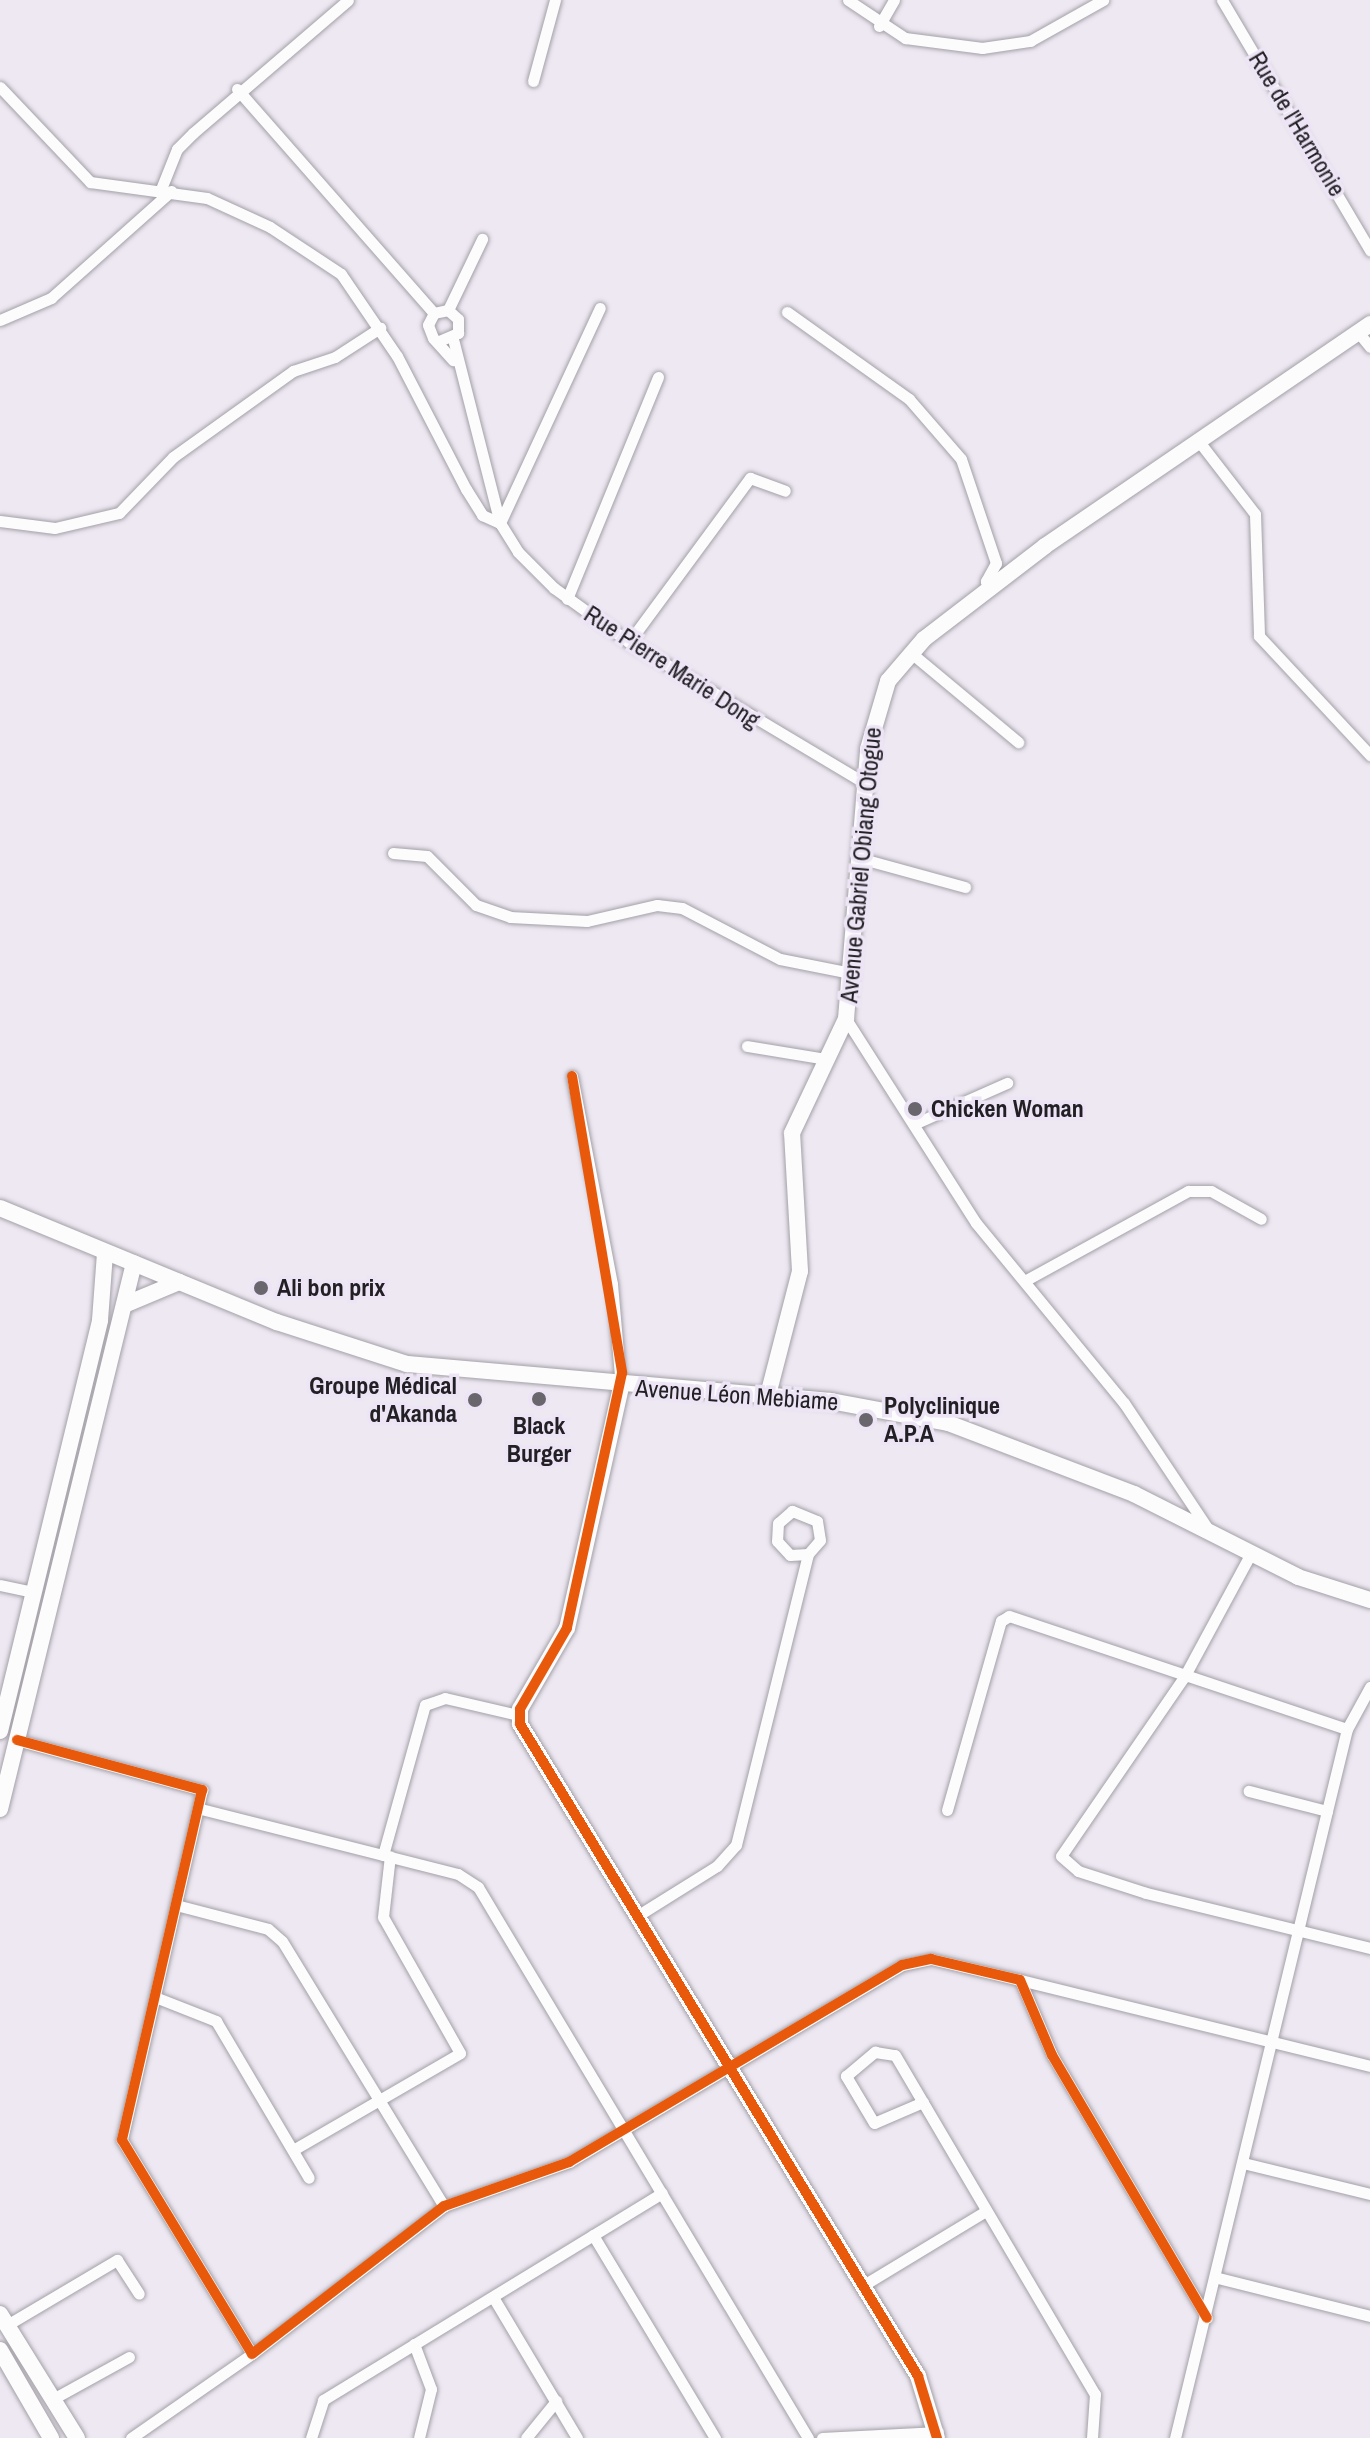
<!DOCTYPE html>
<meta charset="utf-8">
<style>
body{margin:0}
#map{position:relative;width:1370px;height:2438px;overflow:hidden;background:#ede8f2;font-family:"Archivo Narrow",sans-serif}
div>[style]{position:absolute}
.roads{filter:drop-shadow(0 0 2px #a4a0a7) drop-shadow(0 0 2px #a4a0a7)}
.street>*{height:11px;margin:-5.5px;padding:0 5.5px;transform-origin:5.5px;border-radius:5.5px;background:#fcfcfd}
.secondary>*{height:16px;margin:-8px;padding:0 8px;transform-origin:8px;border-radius:8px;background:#fcfcfd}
.cycleway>*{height:10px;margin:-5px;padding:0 5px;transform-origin:5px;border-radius:5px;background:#e8590c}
.dots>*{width:22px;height:22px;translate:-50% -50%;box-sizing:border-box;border:4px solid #ede5f5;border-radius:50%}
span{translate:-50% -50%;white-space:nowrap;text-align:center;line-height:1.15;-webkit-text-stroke:7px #ede5f5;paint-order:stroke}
.street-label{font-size:24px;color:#222025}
.poi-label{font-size:24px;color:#222025;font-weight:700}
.left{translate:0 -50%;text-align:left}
.right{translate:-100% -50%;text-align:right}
</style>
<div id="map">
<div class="roads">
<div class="street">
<div style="left:848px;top:0;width:69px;rotate:33.7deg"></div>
<div style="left:905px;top:38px;width:78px;rotate:7.4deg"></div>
<div style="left:982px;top:48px;width:49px;rotate:-8.3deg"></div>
<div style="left:1030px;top:41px;width:84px;rotate:-29.3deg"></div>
<div style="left:1222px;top:0;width:291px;rotate:59.4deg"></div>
<div style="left:879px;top:26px;width:30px;rotate:-60deg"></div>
<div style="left:533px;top:81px;width:84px;rotate:-74.8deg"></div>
<div style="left:0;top:87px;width:131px;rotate:46.5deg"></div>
<div style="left:90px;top:182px;width:118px;rotate:7.8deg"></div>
<div style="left:207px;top:198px;width:69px;rotate:24.7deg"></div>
<div style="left:270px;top:227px;width:85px;rotate:33.5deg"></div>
<div style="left:341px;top:274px;width:99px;rotate:55.7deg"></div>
<div style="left:397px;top:356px;width:150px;rotate:62.6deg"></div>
<div style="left:466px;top:489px;width:31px;rotate:58deg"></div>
<div style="left:482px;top:515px;width:20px;rotate:24deg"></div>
<div style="left:237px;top:89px;width:298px;rotate:48.7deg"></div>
<div style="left:161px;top:189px;width:43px;rotate:-68.2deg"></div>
<div style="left:177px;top:149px;width:23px;rotate:-45deg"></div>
<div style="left:193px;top:133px;width:204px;rotate:-40.6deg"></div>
<div style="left:448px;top:310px;width:79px;rotate:-64.4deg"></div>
<div style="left:787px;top:312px;width:150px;rotate:35.5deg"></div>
<div style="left:909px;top:399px;width:79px;rotate:49.1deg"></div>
<div style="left:961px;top:459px;width:110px;rotate:71.4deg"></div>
<div style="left:996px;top:563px;width:21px;rotate:119deg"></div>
<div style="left:986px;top:581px;width:8px;rotate:50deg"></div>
<div style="left:0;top:320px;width:56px;rotate:-23.3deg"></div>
<div style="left:51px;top:298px;width:161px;rotate:-41.7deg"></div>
<div style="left:1358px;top:332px;width:19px;rotate:51deg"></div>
<div style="left:453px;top:339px;width:190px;rotate:75.7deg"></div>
<div style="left:500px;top:523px;width:34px;rotate:58deg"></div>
<div style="left:518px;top:552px;width:51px;rotate:45deg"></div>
<div style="left:554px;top:588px;width:92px;rotate:35.8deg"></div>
<div style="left:629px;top:642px;width:276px;rotate:30.9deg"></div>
<div style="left:439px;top:341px;width:21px;rotate:-23deg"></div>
<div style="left:458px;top:333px;width:14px;rotate:-90deg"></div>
<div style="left:458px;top:319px;width:13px;rotate:-138deg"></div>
<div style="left:448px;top:310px;width:14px;rotate:168deg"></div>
<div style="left:434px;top:313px;width:13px;rotate:117deg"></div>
<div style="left:428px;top:325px;width:14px;rotate:69deg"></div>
<div style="left:433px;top:338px;width:30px;rotate:48deg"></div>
<div style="left:1197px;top:439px;width:95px;rotate:52.3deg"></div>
<div style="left:1255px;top:514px;width:122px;rotate:88.1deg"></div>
<div style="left:1259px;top:636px;width:163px;rotate:47deg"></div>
<div style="left:0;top:521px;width:55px;rotate:7.3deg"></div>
<div style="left:55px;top:528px;width:66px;rotate:-13.2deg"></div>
<div style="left:119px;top:513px;width:78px;rotate:-46deg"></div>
<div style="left:173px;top:457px;width:148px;rotate:-35.6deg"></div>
<div style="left:293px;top:371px;width:44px;rotate:-18.4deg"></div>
<div style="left:335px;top:357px;width:54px;rotate:-32.8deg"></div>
<div style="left:500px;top:523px;width:237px;rotate:-65.1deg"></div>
<div style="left:567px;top:599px;width:240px;rotate:-67.7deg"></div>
<div style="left:629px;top:642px;width:204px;rotate:-53.6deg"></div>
<div style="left:750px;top:478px;width:37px;rotate:20deg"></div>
<div style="left:910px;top:652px;width:141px;rotate:39.8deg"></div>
<div style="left:393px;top:853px;width:34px;rotate:5deg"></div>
<div style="left:427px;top:856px;width:69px;rotate:45deg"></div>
<div style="left:476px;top:905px;width:36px;rotate:19deg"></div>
<div style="left:510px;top:917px;width:77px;rotate:3deg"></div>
<div style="left:587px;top:921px;width:72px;rotate:-12.9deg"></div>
<div style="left:657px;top:905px;width:25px;rotate:7deg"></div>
<div style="left:682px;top:908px;width:110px;rotate:27.5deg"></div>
<div style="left:780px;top:959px;width:72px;rotate:11.2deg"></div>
<div style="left:859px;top:858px;width:110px;rotate:15.3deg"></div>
<div style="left:846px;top:1019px;width:242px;rotate:57.5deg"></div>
<div style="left:976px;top:1223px;width:233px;rotate:50.6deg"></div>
<div style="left:1124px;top:1403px;width:151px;rotate:56.3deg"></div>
<div style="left:747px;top:1046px;width:80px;rotate:9.3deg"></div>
<div style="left:572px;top:1076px;width:212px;rotate:79.1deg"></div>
<div style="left:612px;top:1284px;width:103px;rotate:85deg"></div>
<div style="left:914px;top:1124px;width:102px;rotate:-23.8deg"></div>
<div style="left:1028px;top:1279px;width:183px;rotate:-28.8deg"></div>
<div style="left:1188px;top:1191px;width:23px"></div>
<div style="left:1211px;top:1191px;width:57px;rotate:29.2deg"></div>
<div style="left:1250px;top:1555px;width:139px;rotate:118.4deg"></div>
<div style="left:1184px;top:1677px;width:217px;rotate:124.5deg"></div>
<div style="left:1061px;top:1856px;width:23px;rotate:41deg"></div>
<div style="left:1078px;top:1871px;width:71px;rotate:17.9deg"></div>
<div style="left:1146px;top:1893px;width:231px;rotate:13.8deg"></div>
<div style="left:0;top:1585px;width:35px;rotate:12deg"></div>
<div style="left:17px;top:1740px;width:192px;rotate:15.1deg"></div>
<div style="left:202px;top:1790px;width:359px;rotate:102.9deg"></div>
<div style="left:122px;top:2140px;width:250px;rotate:58.7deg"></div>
<div style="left:252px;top:2354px;width:242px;rotate:-37.6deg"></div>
<div style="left:444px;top:2206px;width:133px;rotate:-19.4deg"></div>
<div style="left:569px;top:2162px;width:387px;rotate:-30.6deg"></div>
<div style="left:902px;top:1965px;width:30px;rotate:-12deg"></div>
<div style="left:931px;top:1959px;width:91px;rotate:13.3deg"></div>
<div style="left:1020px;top:1980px;width:82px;rotate:66.9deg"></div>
<div style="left:1052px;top:2055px;width:305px;rotate:59.5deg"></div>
<div style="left:201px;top:1809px;width:265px;rotate:14.2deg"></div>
<div style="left:458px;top:1874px;width:24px;rotate:33deg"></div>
<div style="left:478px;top:1887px;width:642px;rotate:59.08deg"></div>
<div style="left:947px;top:1810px;width:197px;rotate:-74.1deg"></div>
<div style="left:1001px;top:1621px;width:9px;rotate:-32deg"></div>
<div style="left:1009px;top:1616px;width:356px;rotate:18.5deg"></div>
<div style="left:1327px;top:1811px;width:84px;rotate:-76.3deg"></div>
<div style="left:1347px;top:1729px;width:48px;rotate:-61.3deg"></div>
<div style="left:383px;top:1855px;width:156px;rotate:-74.4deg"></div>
<div style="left:425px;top:1705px;width:21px;rotate:-19deg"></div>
<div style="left:445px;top:1698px;width:75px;rotate:13.1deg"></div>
<div style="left:176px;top:1905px;width:95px;rotate:14.6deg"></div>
<div style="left:268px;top:1929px;width:18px;rotate:41deg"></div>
<div style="left:282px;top:1941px;width:311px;rotate:58.6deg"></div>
<div style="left:637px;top:1916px;width:94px;rotate:-32deg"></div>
<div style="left:717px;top:1866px;width:28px;rotate:-48deg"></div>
<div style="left:736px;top:1845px;width:300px;rotate:-76.1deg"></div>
<div style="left:808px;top:1554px;width:18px;rotate:-49deg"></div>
<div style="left:820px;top:1540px;width:19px;rotate:-99deg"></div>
<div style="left:817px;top:1521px;width:27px;rotate:-158deg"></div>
<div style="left:792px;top:1511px;width:18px;rotate:139deg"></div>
<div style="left:778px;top:1523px;width:18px;rotate:93deg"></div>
<div style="left:777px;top:1541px;width:19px;rotate:47deg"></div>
<div style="left:790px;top:1555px;width:18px;rotate:-3deg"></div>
<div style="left:1020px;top:1980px;width:360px;rotate:13.8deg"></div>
<div style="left:155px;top:1997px;width:66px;rotate:21.5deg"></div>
<div style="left:216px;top:2021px;width:182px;rotate:59.4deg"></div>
<div style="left:923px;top:2102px;width:53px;rotate:156.8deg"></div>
<div style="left:874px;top:2123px;width:55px;rotate:-120.8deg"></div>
<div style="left:846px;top:2076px;width:38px;rotate:-40deg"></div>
<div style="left:875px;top:2052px;width:20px;rotate:9deg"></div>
<div style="left:895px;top:2055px;width:394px;rotate:59.5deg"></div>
<div style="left:1095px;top:2394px;width:44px;rotate:93.9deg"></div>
<div style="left:293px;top:2150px;width:193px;rotate:-30.1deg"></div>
<div style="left:460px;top:2053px;width:156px;rotate:-119.5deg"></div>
<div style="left:383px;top:1917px;width:61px;rotate:-83.5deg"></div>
<div style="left:1247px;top:2164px;width:127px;rotate:13.7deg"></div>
<div style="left:593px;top:2235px;width:237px;rotate:59deg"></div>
<div style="left:1218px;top:2278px;width:157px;rotate:14deg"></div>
<div style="left:862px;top:2286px;width:145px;rotate:-31.2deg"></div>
<div style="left:493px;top:2297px;width:164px;rotate:59.2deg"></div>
<div style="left:7px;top:2325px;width:128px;rotate:-30.6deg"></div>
<div style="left:117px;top:2260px;width:40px;rotate:57.1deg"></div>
<div style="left:414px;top:2344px;width:48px;rotate:69.3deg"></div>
<div style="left:431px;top:2389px;width:50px;rotate:103.8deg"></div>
<div style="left:51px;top:2400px;width:89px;rotate:-28.9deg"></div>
<div style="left:131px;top:2438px;width:147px;rotate:-34.8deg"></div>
<div style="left:311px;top:2438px;width:40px;rotate:-72deg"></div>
<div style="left:323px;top:2400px;width:397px;rotate:-31.4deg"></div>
<div style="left:526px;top:2438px;width:48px;rotate:-51deg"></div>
<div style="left:822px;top:2438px;width:116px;rotate:-3deg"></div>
<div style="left:1175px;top:2438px;width:645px;rotate:-76.37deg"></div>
<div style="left:1327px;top:1811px;width:81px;rotate:-165.6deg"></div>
</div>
<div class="secondary">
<div style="left:0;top:1208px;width:300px;rotate:22.4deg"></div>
<div style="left:277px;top:1322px;width:137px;rotate:17.9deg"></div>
<div style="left:407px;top:1364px;width:426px;rotate:5deg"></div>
<div style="left:831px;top:1401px;width:119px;rotate:10.6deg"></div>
<div style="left:948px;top:1423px;width:199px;rotate:20.9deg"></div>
<div style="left:1134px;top:1494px;width:184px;rotate:26.8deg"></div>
<div style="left:1298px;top:1577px;width:76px;rotate:17.7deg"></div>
<div style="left:124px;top:1305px;width:60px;rotate:-22.7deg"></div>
<div style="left:621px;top:1387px;width:247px;rotate:102.6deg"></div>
<div style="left:567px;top:1628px;width:94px;rotate:120.1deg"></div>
<div style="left:520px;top:1709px;width:15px;rotate:90deg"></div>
<div style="left:520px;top:1724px;width:764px;rotate:58.6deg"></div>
<div style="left:918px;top:2376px;width:65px;rotate:73deg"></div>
<div style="left:768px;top:1395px;width:128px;rotate:-75.5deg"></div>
<div style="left:800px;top:1271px;width:138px;rotate:-93.3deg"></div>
<div style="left:792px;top:1133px;width:126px;rotate:-64.7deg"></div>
<div style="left:846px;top:1019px;width:271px;rotate:-85.3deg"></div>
<div style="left:868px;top:749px;width:71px;rotate:-73.6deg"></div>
<div style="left:888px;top:681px;width:55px;rotate:-49.4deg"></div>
<div style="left:924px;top:639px;width:153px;rotate:-37.5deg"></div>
<div style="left:1045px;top:546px;width:394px;rotate:-34.3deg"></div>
<div style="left:0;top:1731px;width:423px;rotate:-76.3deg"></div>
<div style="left:100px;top:1320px;width:67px;rotate:-85.7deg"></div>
<div style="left:0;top:1809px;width:562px;rotate:-76.21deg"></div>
<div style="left:0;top:2314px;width:146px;rotate:58.2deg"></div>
<div style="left:0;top:2350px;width:102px;rotate:59.9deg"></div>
</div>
</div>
<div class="cycleway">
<div style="left:572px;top:1076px;width:301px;rotate:80.4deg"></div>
<div style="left:622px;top:1373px;width:261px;rotate:102.2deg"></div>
<div style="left:567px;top:1628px;width:94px;rotate:120.1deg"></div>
<div style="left:520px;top:1709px;width:15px;rotate:90deg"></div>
<div style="left:520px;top:1724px;width:764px;rotate:58.6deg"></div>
<div style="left:918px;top:2376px;width:65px;rotate:73deg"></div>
<div style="left:17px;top:1740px;width:192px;rotate:15.1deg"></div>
<div style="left:202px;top:1790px;width:359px;rotate:102.9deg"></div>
<div style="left:122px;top:2140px;width:250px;rotate:58.7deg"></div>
<div style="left:252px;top:2354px;width:242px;rotate:-37.6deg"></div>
<div style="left:444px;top:2206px;width:133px;rotate:-19.4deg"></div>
<div style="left:569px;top:2162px;width:387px;rotate:-30.6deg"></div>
<div style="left:902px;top:1965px;width:30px;rotate:-12deg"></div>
<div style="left:931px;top:1959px;width:91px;rotate:13.3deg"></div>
<div style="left:1020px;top:1980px;width:82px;rotate:66.9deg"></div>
<div style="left:1052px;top:2055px;width:305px;rotate:59.5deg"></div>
</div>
<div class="dots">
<div style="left:915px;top:1109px;background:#69666d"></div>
<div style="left:261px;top:1288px;background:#69666d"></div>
<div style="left:539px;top:1399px;background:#69666d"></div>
<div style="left:475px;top:1400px;background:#69666d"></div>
<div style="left:866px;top:1420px;background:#69666d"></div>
</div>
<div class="street-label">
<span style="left:1297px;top:124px;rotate:59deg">Rue de l'Harmonie</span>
<span style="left:672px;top:667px;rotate:33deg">Rue Pierre Marie Dong</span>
<span style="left:861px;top:865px;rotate:-85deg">Avenue Gabriel Obiang Otogue</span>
<span style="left:737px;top:1395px;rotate:4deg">Avenue Léon Mebiame</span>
</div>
<div class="poi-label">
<span class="left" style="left:931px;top:1109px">Chicken Woman</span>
<span class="left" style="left:277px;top:1288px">Ali bon prix</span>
<span class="right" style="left:457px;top:1400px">Groupe Médical<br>d'Akanda</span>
<span class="left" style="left:884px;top:1420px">Polyclinique<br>A.P.A</span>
<span style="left:539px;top:1440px">Black<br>Burger</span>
</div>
</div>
